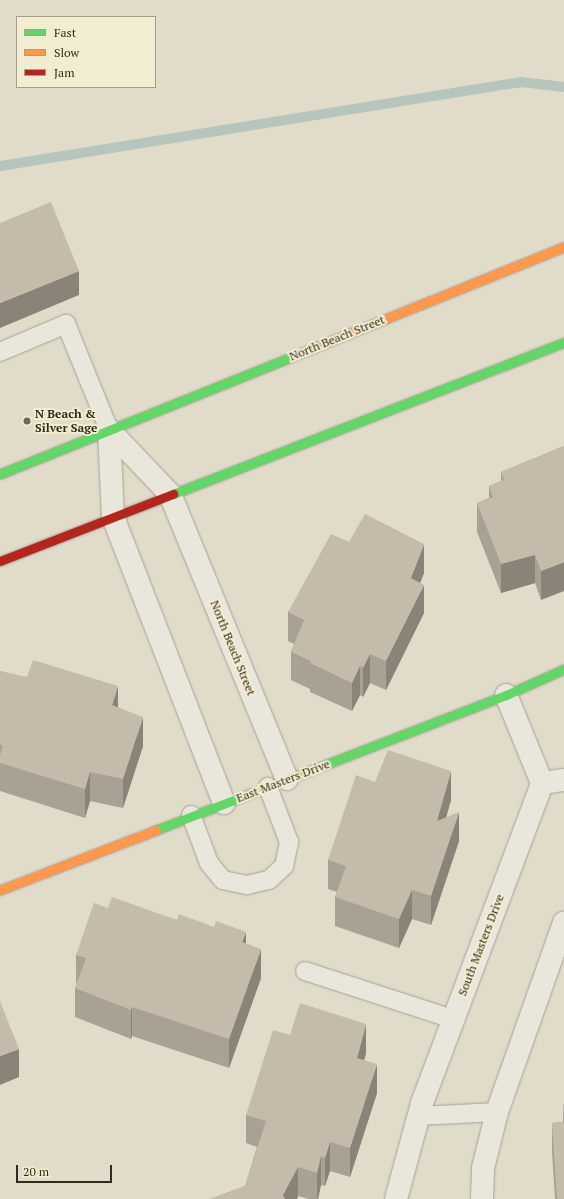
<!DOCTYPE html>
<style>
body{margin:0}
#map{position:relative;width:564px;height:1199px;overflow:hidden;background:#e1dcca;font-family:"PT Serif",serif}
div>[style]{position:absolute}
.stream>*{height:10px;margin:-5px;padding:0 5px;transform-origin:5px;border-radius:5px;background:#b6c6bd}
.roads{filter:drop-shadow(0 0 1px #a6a194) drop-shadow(0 0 1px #a6a194)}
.lane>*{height:18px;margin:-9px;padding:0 9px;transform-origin:9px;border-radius:9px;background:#e9e6dc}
.street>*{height:22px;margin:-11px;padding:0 11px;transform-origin:11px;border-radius:11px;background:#e9e6dc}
.fast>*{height:9px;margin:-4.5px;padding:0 4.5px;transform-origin:4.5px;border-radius:4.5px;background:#63d668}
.slow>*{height:9px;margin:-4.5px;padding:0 4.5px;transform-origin:4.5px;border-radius:4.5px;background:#ff974d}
.jam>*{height:9px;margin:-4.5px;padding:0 4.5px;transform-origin:4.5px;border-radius:4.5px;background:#b3261e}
.wall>*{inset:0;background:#a9a193}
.shaded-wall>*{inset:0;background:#898378}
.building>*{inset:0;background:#c4bbab}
.dots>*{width:11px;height:11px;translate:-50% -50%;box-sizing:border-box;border:2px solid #f2ecd0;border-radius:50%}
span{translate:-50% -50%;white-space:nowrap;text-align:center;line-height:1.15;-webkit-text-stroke:4px #f2ecd0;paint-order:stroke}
.street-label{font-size:12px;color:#332a1d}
.poi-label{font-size:12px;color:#332a1d;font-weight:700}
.left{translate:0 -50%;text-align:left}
.legend{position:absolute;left:16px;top:16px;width:140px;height:72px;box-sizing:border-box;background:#f2ecd0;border:1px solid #a69e88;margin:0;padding:5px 7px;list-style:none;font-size:12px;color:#332a1d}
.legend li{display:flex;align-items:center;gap:8px;height:20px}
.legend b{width:20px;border:1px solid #a69e88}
.scale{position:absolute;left:16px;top:1165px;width:96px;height:18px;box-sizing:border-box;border:2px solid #332a1d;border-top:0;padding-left:5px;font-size:12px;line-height:14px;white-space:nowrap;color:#332a1d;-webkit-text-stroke:3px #f2ecd0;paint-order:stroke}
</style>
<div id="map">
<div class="stream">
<div style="left:0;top:166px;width:528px;rotate:-9.16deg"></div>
<div style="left:521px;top:82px;width:43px;rotate:6.6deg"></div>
</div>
<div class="roads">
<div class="lane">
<div style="left:0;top:352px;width:72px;rotate:-23deg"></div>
<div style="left:66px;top:324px;width:114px;rotate:67.9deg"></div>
<div style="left:191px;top:815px;width:51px;rotate:69.4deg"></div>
<div style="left:209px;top:863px;width:22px;rotate:51deg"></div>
<div style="left:223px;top:880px;width:25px;rotate:12deg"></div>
<div style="left:247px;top:885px;width:23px;rotate:-13deg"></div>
<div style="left:269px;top:880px;width:21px;rotate:-43deg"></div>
<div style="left:284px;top:866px;width:25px;rotate:-78deg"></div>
<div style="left:289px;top:842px;width:59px;rotate:-110.9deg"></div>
<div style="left:305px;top:971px;width:156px;rotate:18deg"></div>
<div style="left:418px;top:1116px;width:79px;rotate:-2.9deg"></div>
</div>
<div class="street">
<div style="left:109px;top:430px;width:88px;rotate:46.4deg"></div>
<div style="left:170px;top:494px;width:308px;rotate:67.7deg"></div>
<div style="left:109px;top:430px;width:87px;rotate:87.4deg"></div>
<div style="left:113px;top:517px;width:307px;rotate:68.8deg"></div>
<div style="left:542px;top:783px;width:22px;rotate:-8deg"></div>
<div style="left:396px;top:1199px;width:99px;rotate:-74.8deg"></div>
<div style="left:422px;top:1103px;width:342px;rotate:-69.4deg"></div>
<div style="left:542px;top:783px;width:95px;rotate:-112.2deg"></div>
<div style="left:482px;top:1199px;width:31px;rotate:-88deg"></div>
<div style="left:483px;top:1168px;width:58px;rotate:-76deg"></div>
<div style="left:497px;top:1112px;width:201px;rotate:-70.5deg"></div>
</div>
<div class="fast">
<div style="left:0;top:474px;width:341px;rotate:-21.9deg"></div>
<div style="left:173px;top:494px;width:420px;rotate:-21.2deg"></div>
<div style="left:156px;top:830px;width:375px;rotate:-21.1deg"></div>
<div style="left:506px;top:695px;width:64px;rotate:-24.1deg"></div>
</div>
<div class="slow">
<div style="left:316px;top:347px;width:267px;rotate:-22deg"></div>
<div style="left:0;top:890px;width:167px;rotate:-21deg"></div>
</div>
<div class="jam">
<div style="left:0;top:561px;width:186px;rotate:-21.2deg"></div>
</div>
</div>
<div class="wall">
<div style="clip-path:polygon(564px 446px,541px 600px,535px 583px,501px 593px,477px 532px,477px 503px,489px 498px,489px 486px,501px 481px,501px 472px)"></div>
<div style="clip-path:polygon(349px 542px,424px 573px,420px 583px,424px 613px,386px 690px,370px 683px,363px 697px,360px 695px,352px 711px,310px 692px,310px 689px,291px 680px,291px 652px,294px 644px,288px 641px,288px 612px)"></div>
<div style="clip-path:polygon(0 671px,118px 707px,143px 746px,123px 808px,90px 801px,85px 818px,0 791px)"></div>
<div style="clip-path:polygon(375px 782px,451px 800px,446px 817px,459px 841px,431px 925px,412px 919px,399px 948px,335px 926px,335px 897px,337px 892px,328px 889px,328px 860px)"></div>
<div style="clip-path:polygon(108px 908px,177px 920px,246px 944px,261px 978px,229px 1068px,132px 1036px,131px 1039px,75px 1017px,75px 988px,77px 984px,76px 983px,76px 955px)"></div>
<div style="clip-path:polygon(290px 1035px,366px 1053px,364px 1060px,377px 1093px,350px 1177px,330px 1171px,325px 1186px,321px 1185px,318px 1199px,309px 1199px,298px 1196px,297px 1199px,210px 1199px,245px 1186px,257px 1147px,246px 1143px,246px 1115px)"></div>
<div style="clip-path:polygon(563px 1104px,564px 1104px,564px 1199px,555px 1199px,552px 1152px,552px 1123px,563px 1122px)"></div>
</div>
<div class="shaded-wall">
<div style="clip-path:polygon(79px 271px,79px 295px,0 328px,0 303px)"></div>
<div style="clip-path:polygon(424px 544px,424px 573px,411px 606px,411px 578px)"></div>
<div style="clip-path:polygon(535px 555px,535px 583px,501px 593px,501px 564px)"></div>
<div style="clip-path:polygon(564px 562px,564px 591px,541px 600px,541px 571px)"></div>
<div style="clip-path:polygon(424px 585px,424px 613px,386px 690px,386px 661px)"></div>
<div style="clip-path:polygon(370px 654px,370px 683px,363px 697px,363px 668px)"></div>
<div style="clip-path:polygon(360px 666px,360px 695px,352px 711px,352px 683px)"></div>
<div style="clip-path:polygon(118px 686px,118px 715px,112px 705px)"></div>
<div style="clip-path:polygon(143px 717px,143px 746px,123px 808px,123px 779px)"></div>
<div style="clip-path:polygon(451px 771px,451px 800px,437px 850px,437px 821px)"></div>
<div style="clip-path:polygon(90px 772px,90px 801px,85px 818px,85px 789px)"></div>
<div style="clip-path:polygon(459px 812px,459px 841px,431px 925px,431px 896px)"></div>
<div style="clip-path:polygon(412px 890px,412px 919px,399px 948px,399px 919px)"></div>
<div style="clip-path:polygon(246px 932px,246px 961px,242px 942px)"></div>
<div style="clip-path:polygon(261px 949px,261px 978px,229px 1068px,229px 1039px)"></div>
<div style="clip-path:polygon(132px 1007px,132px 1036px,131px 1039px,131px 1010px)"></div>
<div style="clip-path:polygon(366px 1024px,366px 1053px,357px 1087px,357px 1058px)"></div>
<div style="clip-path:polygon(19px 1049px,19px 1077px,0 1085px,0 1056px)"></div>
<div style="clip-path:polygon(377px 1064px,377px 1093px,350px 1177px,350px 1148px)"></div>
<div style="clip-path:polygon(330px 1142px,330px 1171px,325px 1186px,325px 1158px)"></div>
<div style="clip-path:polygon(321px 1156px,321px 1185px,318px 1199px,317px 1199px,317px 1173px)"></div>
<div style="clip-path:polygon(298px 1167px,298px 1196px,297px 1199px,283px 1199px,283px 1195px)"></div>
</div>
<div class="building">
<div style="clip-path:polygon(51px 202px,79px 271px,0 303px,0 223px)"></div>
<div style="clip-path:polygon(564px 446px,564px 562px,541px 571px,535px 555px,501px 564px,477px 503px,493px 497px,489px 486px,504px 480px,501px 472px)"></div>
<div style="clip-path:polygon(365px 514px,424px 544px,411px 578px,424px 585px,386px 661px,370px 654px,363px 668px,360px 666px,352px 683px,310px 663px,311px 661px,291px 652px,304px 620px,288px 612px,331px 534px,349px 542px)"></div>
<div style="clip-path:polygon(33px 660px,118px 686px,112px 705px,143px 717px,123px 779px,90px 772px,85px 789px,0 763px,0 755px,3px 746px,0 744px,0 671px,27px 677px)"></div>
<div style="clip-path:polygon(388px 750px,451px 771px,437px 821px,459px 812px,431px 896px,412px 890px,399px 919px,335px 897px,346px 866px,328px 860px,356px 775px,375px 782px)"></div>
<div style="clip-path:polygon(112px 897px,177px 920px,179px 914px,214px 927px,216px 921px,246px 932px,242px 942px,261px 949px,229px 1039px,132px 1007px,131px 1010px,75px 988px,86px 958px,76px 955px,94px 903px,108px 908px)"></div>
<div style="clip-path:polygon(0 1001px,19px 1049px,0 1056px)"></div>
<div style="clip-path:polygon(300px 1003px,366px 1024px,357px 1058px,377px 1064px,350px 1148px,330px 1142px,325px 1158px,321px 1156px,317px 1173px,298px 1167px,283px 1195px,285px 1199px,210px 1199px,245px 1186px,266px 1121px,246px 1115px,273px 1030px,290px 1035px)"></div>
<div style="clip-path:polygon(563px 1104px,564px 1104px,564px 1118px)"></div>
<div style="clip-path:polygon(564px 1122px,564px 1199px,557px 1199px,552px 1123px)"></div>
</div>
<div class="dots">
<div style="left:27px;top:421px;background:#70685a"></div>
</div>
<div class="street-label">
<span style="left:337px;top:338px;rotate:-22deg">North Beach Street</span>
<span style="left:233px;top:648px;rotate:68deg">North Beach Street</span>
<span style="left:283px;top:781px;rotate:-21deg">East Masters Drive</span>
<span style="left:481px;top:945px;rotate:-69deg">South Masters Drive</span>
</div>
<div class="poi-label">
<span class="left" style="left:35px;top:421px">N Beach &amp;<br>Silver Sage</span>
</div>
<ul class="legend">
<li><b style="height:5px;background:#63d668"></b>Fast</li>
<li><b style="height:5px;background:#ff974d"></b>Slow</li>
<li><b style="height:5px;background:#b3261e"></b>Jam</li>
</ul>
<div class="scale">20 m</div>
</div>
